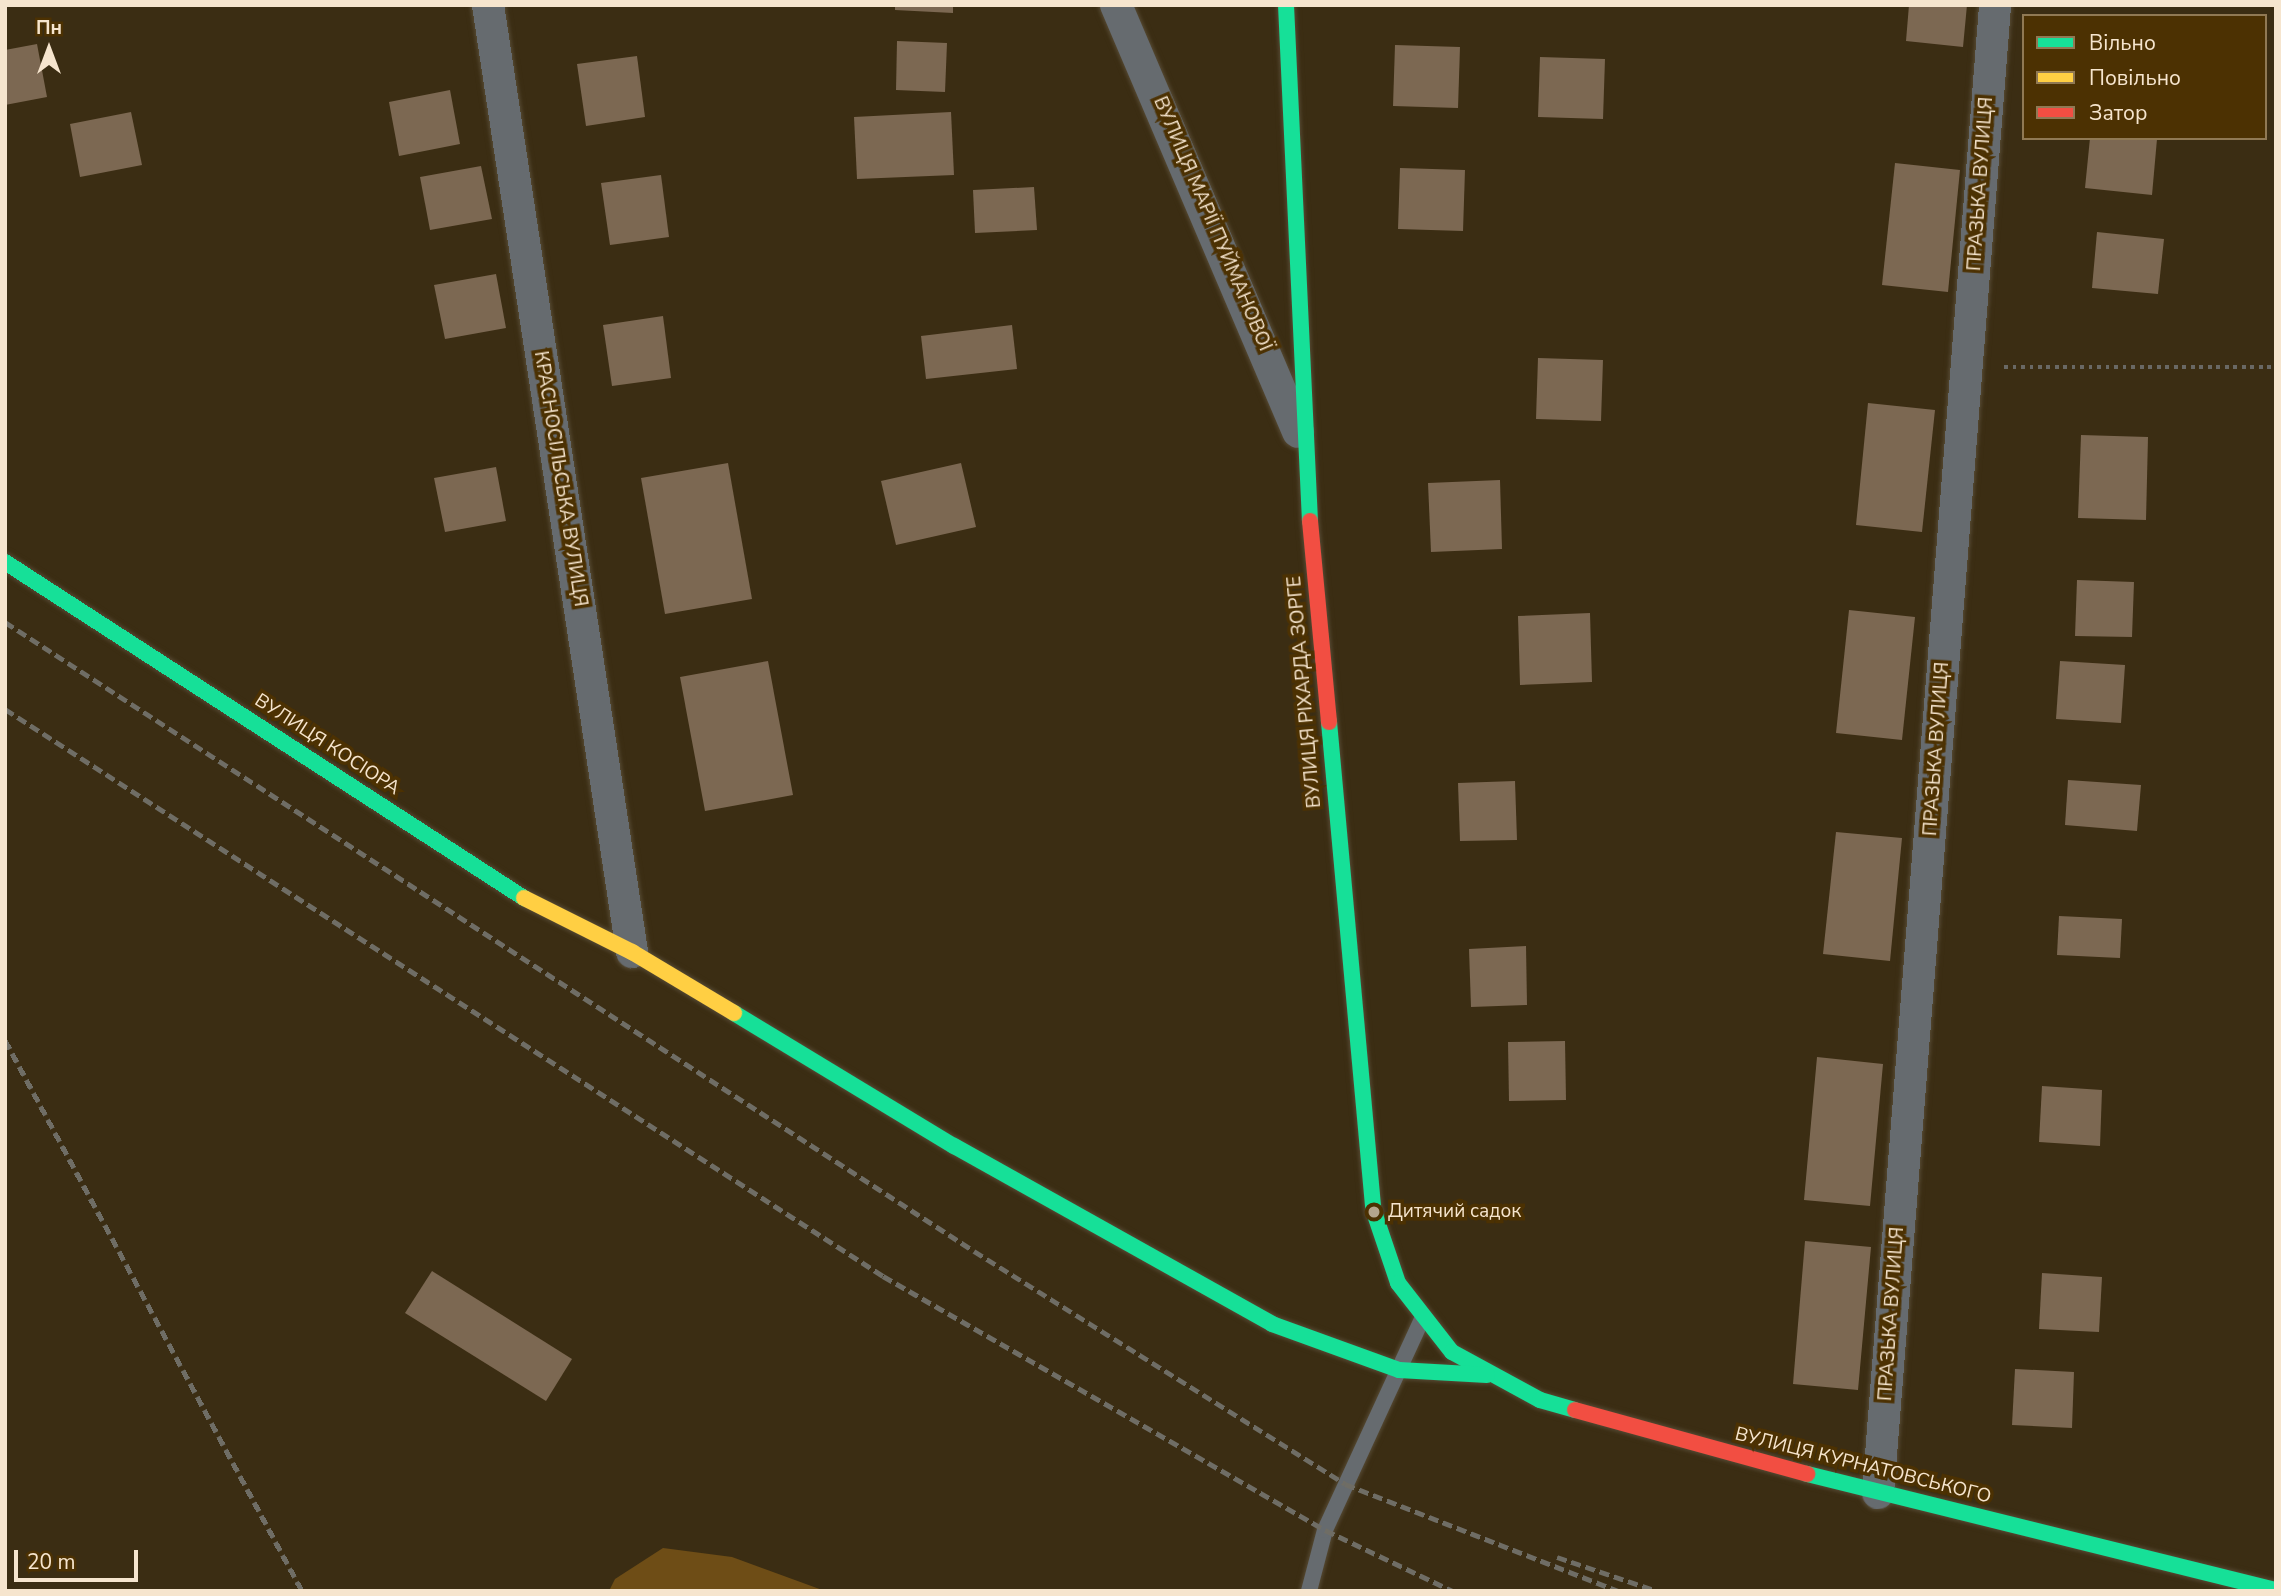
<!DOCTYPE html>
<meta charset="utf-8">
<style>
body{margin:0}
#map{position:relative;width:2281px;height:1596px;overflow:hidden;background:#3b2d13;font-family:"Nunito Sans",sans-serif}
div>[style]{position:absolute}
.green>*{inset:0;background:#6e4d16}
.building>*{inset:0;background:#7c6852}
.path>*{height:4.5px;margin-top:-2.25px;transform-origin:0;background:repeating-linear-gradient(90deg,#696864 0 3.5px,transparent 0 8.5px)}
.roads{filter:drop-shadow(0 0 2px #564a34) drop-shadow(0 0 2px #564a34)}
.lane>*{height:16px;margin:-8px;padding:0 8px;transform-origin:8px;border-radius:8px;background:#666b6f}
.street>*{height:32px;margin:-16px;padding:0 16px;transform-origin:16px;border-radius:16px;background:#666b6f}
.fast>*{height:16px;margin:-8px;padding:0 8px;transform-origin:8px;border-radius:8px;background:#16e098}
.slow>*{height:16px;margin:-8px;padding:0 8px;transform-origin:8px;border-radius:8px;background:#ffcf43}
.jam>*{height:16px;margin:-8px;padding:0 8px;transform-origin:8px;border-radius:8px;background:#f24e42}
.rail>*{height:5px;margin-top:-2.5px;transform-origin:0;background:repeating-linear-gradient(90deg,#6f6d65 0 10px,transparent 0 15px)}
.dots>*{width:19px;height:19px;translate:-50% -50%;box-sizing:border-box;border:4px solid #4c3102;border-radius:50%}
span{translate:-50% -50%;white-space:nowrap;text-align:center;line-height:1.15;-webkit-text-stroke:7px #4c3102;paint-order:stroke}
.street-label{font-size:19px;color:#f6e5ce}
.poi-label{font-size:19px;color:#f6e5ce}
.left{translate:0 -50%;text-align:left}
.frame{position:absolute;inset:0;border:7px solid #f6e5ce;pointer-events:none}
.legend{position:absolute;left:2022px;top:14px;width:245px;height:126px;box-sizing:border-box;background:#4c3102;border:2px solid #907954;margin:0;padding:9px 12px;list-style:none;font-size:21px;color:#f6e5ce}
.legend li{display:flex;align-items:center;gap:14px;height:35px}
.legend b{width:35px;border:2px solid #907954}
.north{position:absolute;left:14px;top:14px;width:70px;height:70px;-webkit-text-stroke:5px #4c3102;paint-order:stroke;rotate:0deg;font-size:19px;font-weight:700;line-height:28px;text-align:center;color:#f6e5ce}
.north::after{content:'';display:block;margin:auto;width:24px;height:32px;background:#f6e5ce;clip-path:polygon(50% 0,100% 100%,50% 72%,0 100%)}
.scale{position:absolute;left:14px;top:1550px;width:124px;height:32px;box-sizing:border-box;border:4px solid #f6e5ce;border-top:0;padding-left:9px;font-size:21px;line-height:24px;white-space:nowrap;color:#f6e5ce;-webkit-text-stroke:5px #4c3102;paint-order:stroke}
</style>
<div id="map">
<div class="green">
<div style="clip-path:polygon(663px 1548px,732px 1557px,825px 1591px,609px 1591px,615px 1579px)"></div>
</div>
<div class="building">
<div style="clip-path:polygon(895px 5px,953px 5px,953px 13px,895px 10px)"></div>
<div style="clip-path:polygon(1909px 5px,1967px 5px,1963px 47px,1906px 41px)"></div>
<div style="clip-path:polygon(897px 41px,947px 43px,945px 92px,896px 90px)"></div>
<div style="clip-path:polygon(37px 44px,47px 97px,5px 105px,5px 50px)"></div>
<div style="clip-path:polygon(1395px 45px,1460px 47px,1458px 108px,1393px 106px)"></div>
<div style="clip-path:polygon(637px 56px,645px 117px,586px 126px,577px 64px)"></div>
<div style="clip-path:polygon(1540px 57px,1605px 59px,1603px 119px,1538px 117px)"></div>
<div style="clip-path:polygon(450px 90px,460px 144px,399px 156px,389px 102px)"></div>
<div style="clip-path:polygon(131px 112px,142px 165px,80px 177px,70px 124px)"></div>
<div style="clip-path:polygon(951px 112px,954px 175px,857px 179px,854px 117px)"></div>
<div style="clip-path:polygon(2090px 138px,2157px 139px,2152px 195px,2085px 188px)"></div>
<div style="clip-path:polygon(1895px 163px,1960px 170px,1948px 292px,1882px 285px)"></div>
<div style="clip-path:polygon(481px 166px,492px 219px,430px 230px,420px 177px)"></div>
<div style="clip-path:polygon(1400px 168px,1465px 170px,1463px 231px,1398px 229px)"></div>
<div style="clip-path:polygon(661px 175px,669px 237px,610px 245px,601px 183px)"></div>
<div style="clip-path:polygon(1034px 187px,1037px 230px,975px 233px,973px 190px)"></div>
<div style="clip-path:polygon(2097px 232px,2164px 239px,2158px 294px,2092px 288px)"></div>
<div style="clip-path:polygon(496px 274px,506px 328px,445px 339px,434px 285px)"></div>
<div style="clip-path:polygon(663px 316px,671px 378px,612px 386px,603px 325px)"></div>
<div style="clip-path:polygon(1012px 325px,1017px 369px,926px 379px,921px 336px)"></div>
<div style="clip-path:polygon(1538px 358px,1603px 360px,1601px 421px,1536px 419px)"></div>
<div style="clip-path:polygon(1868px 403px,1935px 410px,1922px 532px,1856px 525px)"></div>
<div style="clip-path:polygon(2081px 435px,2148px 437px,2146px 520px,2078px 518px)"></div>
<div style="clip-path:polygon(728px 463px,752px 599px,665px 614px,641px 478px)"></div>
<div style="clip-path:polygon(961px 463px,976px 527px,896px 545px,881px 481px)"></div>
<div style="clip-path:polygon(496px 467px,506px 521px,445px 532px,434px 478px)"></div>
<div style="clip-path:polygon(1500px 480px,1502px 549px,1431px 552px,1428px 483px)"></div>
<div style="clip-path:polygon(2077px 580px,2134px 582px,2132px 637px,2075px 636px)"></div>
<div style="clip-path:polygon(1849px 610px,1915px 617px,1902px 740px,1836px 733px)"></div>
<div style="clip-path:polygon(1590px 613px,1592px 682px,1520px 685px,1518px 616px)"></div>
<div style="clip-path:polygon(768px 661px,793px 795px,705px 811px,680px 677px)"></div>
<div style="clip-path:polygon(2060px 661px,2125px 665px,2121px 723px,2056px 719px)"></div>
<div style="clip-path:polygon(2068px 780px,2141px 785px,2137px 831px,2065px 825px)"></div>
<div style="clip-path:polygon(1515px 781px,1517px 840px,1460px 841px,1458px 783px)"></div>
<div style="clip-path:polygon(1836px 832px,1902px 838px,1890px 961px,1823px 954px)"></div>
<div style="clip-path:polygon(2059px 916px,2122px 919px,2120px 958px,2057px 955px)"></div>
<div style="clip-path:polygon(1526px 946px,1527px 1005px,1471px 1007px,1469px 949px)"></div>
<div style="clip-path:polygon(1565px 1041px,1566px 1100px,1509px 1101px,1508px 1042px)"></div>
<div style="clip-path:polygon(1817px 1057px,1883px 1064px,1870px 1206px,1804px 1200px)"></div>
<div style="clip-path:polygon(2042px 1086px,2102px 1090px,2100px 1146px,2039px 1142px)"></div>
<div style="clip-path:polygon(1805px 1241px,1871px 1247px,1858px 1390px,1793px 1384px)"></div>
<div style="clip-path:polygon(432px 1271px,572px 1359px,546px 1401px,405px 1313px)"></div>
<div style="clip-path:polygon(2042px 1273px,2102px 1277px,2099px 1332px,2039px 1329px)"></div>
<div style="clip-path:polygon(2015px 1369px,2074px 1372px,2072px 1428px,2012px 1425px)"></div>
</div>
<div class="path">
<div style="left:2004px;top:367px;width:272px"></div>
</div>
<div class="roads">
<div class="lane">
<div style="left:1309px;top:1591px;width:63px;rotate:-75.3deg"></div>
<div style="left:1325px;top:1530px;width:232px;rotate:-65.3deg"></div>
</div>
<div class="street">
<div style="left:488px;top:5px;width:958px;rotate:81.35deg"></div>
<div style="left:1116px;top:5px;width:464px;rotate:66.9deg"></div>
<div style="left:1878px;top:1493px;width:1493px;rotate:-85.5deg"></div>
</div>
<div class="fast">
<div style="left:1286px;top:5px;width:517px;rotate:87.34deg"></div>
<div style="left:5px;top:562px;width:618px;rotate:32.92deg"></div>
<div style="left:1329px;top:722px;width:492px;rotate:84.8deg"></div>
<div style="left:1374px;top:1212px;width:75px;rotate:71.3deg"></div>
<div style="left:1398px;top:1283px;width:88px;rotate:52deg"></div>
<div style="left:1452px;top:1352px;width:100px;rotate:28.6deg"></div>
<div style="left:1540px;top:1400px;width:36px;rotate:16deg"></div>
<div style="left:734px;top:1013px;width:257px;rotate:31.2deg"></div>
<div style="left:954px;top:1146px;width:364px;rotate:29.2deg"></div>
<div style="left:1272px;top:1324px;width:135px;rotate:19.9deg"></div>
<div style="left:1399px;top:1370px;width:88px;rotate:3.3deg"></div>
<div style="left:1807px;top:1474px;width:483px;rotate:13.9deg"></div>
</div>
<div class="slow">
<div style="left:524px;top:898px;width:121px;rotate:26.6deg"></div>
<div style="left:632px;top:952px;width:119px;rotate:30.9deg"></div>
</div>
<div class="jam">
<div style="left:1310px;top:521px;width:202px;rotate:84.6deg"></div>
<div style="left:1575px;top:1410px;width:241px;rotate:15.4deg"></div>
</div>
</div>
<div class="rail">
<div style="left:5px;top:622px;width:1155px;rotate:32.99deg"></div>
<div style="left:974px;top:1251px;width:438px;rotate:32.1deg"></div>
<div style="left:1345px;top:1484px;width:293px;rotate:21.4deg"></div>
<div style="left:5px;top:709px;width:1045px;rotate:32.85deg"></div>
<div style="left:883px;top:1276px;width:510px;rotate:29.88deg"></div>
<div style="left:1325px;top:1530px;width:142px;rotate:25.5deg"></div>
<div style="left:5px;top:1040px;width:626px;rotate:61.67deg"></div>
<div style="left:1557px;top:1557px;width:106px;rotate:18.8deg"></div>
</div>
<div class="dots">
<div style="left:1374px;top:1212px;background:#b5a58d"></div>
</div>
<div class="street-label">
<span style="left:1981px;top:184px;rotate:-86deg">ПРАЗЬКА ВУЛИЦЯ</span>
<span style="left:1212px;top:224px;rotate:67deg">ВУЛИЦЯ МАРІЇ ПУЙМАНОВОЇ</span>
<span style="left:560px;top:479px;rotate:81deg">КРАСНОСІЛЬСЬКА ВУЛИЦЯ</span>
<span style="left:1305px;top:692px;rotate:-95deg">ВУЛИЦЯ РІХАРДА ЗОРГЕ</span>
<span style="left:327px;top:745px;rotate:33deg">ВУЛИЦЯ КОСІОРА</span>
<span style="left:1937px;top:749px;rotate:-86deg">ПРАЗЬКА ВУЛИЦЯ</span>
<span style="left:1892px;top:1314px;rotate:-86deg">ПРАЗЬКА ВУЛИЦЯ</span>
<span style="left:1863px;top:1466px;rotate:14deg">ВУЛИЦЯ КУРНАТОВСЬКОГО</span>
</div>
<div class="poi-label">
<span class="left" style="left:1388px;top:1212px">Дитячий садок</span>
</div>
<div class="frame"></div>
<ul class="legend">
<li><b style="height:9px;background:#16e098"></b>Вільно</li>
<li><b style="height:9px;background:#ffcf43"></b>Повільно</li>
<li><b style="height:9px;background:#f24e42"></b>Затор</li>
</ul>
<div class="north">Пн</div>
<div class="scale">20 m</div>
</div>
